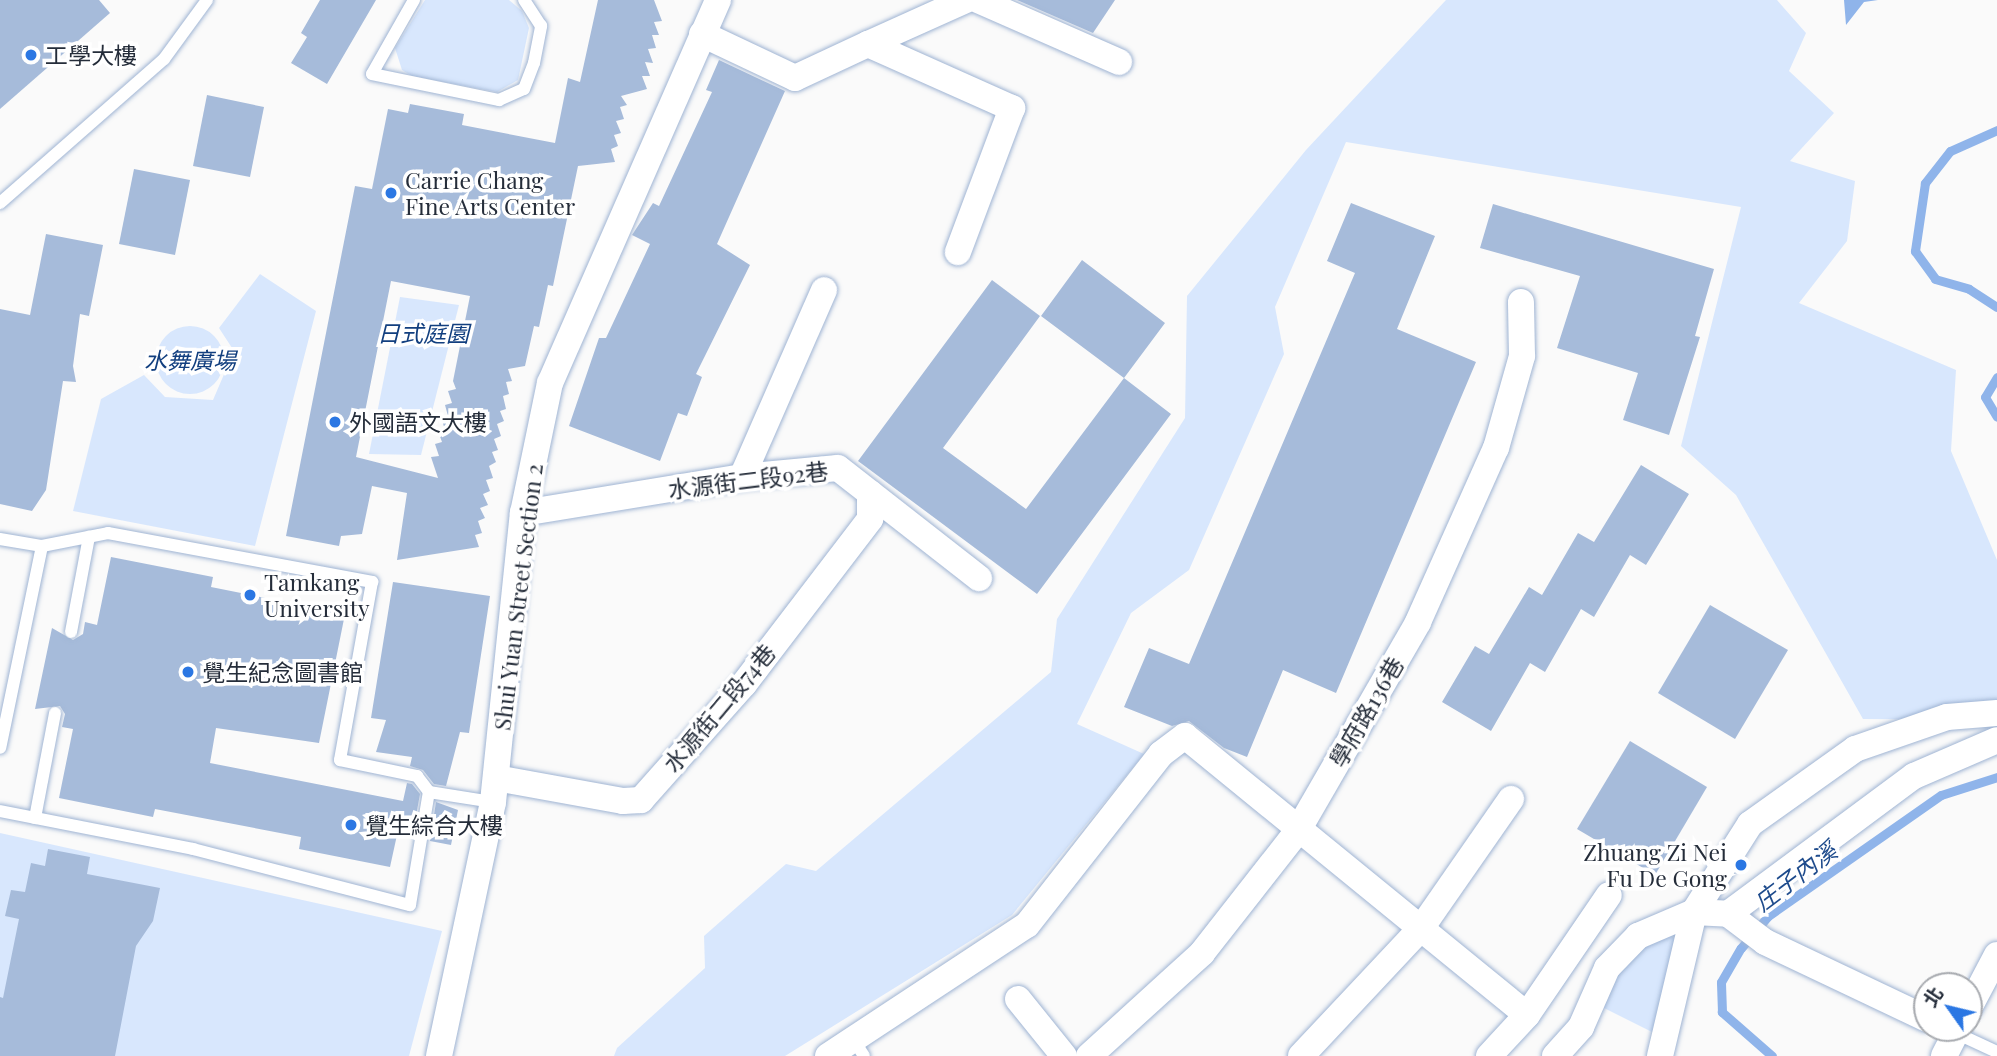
<!DOCTYPE html>
<meta charset="utf-8">
<style>
body{margin:0}
#map{position:relative;width:1997px;height:1056px;overflow:hidden;background:#fafafa;font-family:"Playfair Display","Noto Sans TC",serif}
div>[style]{position:absolute}
.green>*{inset:0;background:#d8e7fd}
.round{border-radius:50%}
.water>*{inset:0;background:#8fb4ea}
.stream>*{height:9px;margin:-4.5px;padding:0 4.5px;transform-origin:4.5px;border-radius:4.5px;background:#8fb4ea}
.building>*{inset:0;background:#a6bbda}
.roads{filter:drop-shadow(0 0 2px #9fb4d3) drop-shadow(0 0 2px #9fb4d3)}
.service>*{height:12px;margin:-6px;padding:0 6px;transform-origin:6px;border-radius:6px;background:#fff}
.minor>*{height:26px;margin:-13px;padding:0 13px;transform-origin:13px;border-radius:13px;background:#fff}
.dots>*{width:19px;height:19px;translate:-50% -50%;box-sizing:border-box;border:4px solid #fff;border-radius:50%}
span{translate:-50% -50%;white-space:nowrap;text-align:center;line-height:1.15;-webkit-text-stroke:7px #fff;paint-order:stroke}
.poi-label{font-size:23px;color:#252d3a}
.left{translate:0 -50%;text-align:left}
.right{translate:-100% -50%;text-align:right}
.park-label{font-size:23px;color:#123f7f;font-style:italic}
.street-label{font-size:23px;color:#252d3a}
.water-label{font-size:24px;color:#1e4b8c;font-style:italic}
.north{position:absolute;left:1913px;top:972px;width:70px;height:70px;box-sizing:border-box;background:#fff;border:2px solid #a8abb0;border-radius:50%;rotate:304deg;font-size:19px;font-weight:700;line-height:28px;text-align:center;color:#252d3a}
.north::after{content:'';display:block;margin:auto;width:24px;height:32px;background:#2b77e3;clip-path:polygon(50% 0,100% 100%,50% 72%,0 100%)}
</style>
<div id="map">
<div class="green">
<div style="clip-path:polygon(425px 0,509px 0,522px 11px,529px 28px,518px 80px,497px 92px,412px 76px,402px 70px,395px 48px)"></div>
<div style="clip-path:polygon(1446px 0,1777px 0,1806px 33px,1789px 71px,1834px 113px,1790px 161px,1855px 181px,1847px 241px,1799px 303px,1956px 370px,1951px 451px,1997px 560px,1997px 720px,1863px 719px,1736px 495px,1681px 446px,1741px 207px,1346px 142px,1275px 307px,1284px 354px,1189px 570px,1131px 613px,1077px 724px,1144px 754px,1012px 915px,785px 1056px,614px 1056px,617px 1048px,705px 968px,704px 936px,786px 864px,816px 871px,1051px 672px,1057px 619px,1185px 418px,1187px 296px,1306px 150px)"></div>
<div style="clip-path:polygon(260px 274px,316px 311px,255px 546px,73px 511px,101px 399px,144px 375px,165px 397px,213px 400px,234px 351px,219px 328px)"></div>
<div style="clip-path:polygon(400px 297px,459px 305px,421px 455px,369px 454px)"></div>
<div class="round" style="left:156px;top:326px;width:68px;height:68px"></div>
<div style="clip-path:polygon(0 833px,442px 931px,409px 1056px,0 1056px)"></div>
<div style="clip-path:polygon(1662px 930px,1681px 943px,1658px 1035px,1596px 1004px,1607px 968px)"></div>
</div>
<div class="water">
<div style="clip-path:polygon(1844px 0,1878px 0,1864px 2px,1846px 25px)"></div>
</div>
<div class="stream">
<div style="left:1997px;top:130px;width:51px;rotate:155.9deg"></div>
<div style="left:1950px;top:151px;width:41px;rotate:128deg"></div>
<div style="left:1925px;top:183px;width:69px;rotate:98.4deg"></div>
<div style="left:1915px;top:251px;width:34px;rotate:54deg"></div>
<div style="left:1935px;top:279px;width:35px;rotate:16deg"></div>
<div style="left:1969px;top:289px;width:33px;rotate:33deg"></div>
<div style="left:1997px;top:377px;width:23px;rotate:121deg"></div>
<div style="left:1985px;top:397px;width:23px;rotate:59deg"></div>
<div style="left:1772px;top:1056px;width:67px;rotate:-138.7deg"></div>
<div style="left:1722px;top:1012px;width:30px;rotate:-92deg"></div>
<div style="left:1721px;top:982px;width:39px;rotate:-60deg"></div>
<div style="left:1741px;top:948px;width:42px;rotate:-49.8deg"></div>
<div style="left:1768px;top:916px;width:211px;rotate:-35deg"></div>
<div style="left:1941px;top:795px;width:59px;rotate:-17.8deg"></div>
</div>
<div class="building">
<div style="clip-path:polygon(0 0,99px 0,110px 13px,0 109px)"></div>
<div style="clip-path:polygon(320px 0,376px 0,327px 84px,291px 63px,307px 37px,301px 33px)"></div>
<div style="clip-path:polygon(evenodd,598px 0,654px 0,662px 21px,654px 22px,659px 35px,652px 35px,656px 48px,648px 49px,653px 63px,645px 62px,650px 76px,642px 76px,647px 89px,621px 96px,627px 105px,620px 107px,624px 119px,616px 121px,621px 133px,614px 135px,618px 146px,611px 149px,615px 162px,578px 166px,553px 286px,548px 285px,539px 327px,534px 326px,525px 366px,508px 369px,512px 381px,506px 382px,509px 394px,503px 396px,506px 409px,500px 411px,504px 421px,497px 424px,501px 436px,494px 439px,498px 450px,492px 452px,496px 462px,489px 466px,493px 478px,486px 480px,490px 491px,483px 494px,488px 505px,480px 508px,485px 518px,478px 521px,482px 533px,475px 535px,479px 547px,397px 560px,407px 493px,372px 486px,362px 534px,341px 536px,339px 546px,286px 536px,355px 186px,372px 189px,388px 109px,408px 113px,410px 104px,464px 114px,462px 125px,555px 143px,568px 78px,580px 82px,598px 0,391px 281px,470px 296px,453px 381px,456px 389px,448px 391px,452px 403px,445px 405px,448px 416px,441px 417px,445px 430px,438px 431px,442px 442px,435px 444px,439px 456px,431px 457px,438px 478px,356px 457px,391px 281px)"></div>
<div style="clip-path:polygon(1017px 0,1115px 0,1093px 33px)"></div>
<div style="clip-path:polygon(719px 60px,785px 91px,717px 244px,750px 265px,696px 374px,702px 377px,687px 416px,678px 413px,660px 461px,569px 426px,599px 338px,606px 338px,650px 244px,632px 235px,653px 203px,659px 206px,712px 92px,706px 90px)"></div>
<div style="clip-path:polygon(207px 95px,264px 107px,250px 177px,193px 166px)"></div>
<div style="clip-path:polygon(134px 169px,190px 180px,175px 255px,119px 244px)"></div>
<div style="clip-path:polygon(1351px 203px,1435px 236px,1397px 329px,1476px 362px,1336px 693px,1283px 670px,1247px 757px,1224px 748px,1189px 721px,1172px 726px,1124px 707px,1149px 648px,1189px 664px,1355px 273px,1327px 261px)"></div>
<div style="clip-path:polygon(1493px 204px,1714px 269px,1695px 336px,1700px 337px,1669px 435px,1623px 420px,1638px 373px,1557px 348px,1580px 276px,1480px 248px)"></div>
<div style="clip-path:polygon(46px 234px,103px 245px,89px 316px,80px 314px,73px 366px,76px 382px,63px 381px,46px 490px,32px 511px,0 504px,0 309px,30px 315px)"></div>
<div style="clip-path:polygon(1082px 260px,1165px 323px,1124px 378px,1171px 414px,1037px 594px,858px 461px,992px 280px,1040px 316px,943px 448px,1026px 509px,1124px 378px,1041px 316px)"></div>
<div style="clip-path:polygon(1641px 465px,1689px 494px,1646px 565px,1630px 555px,1594px 617px,1581px 609px,1545px 672px,1530px 663px,1491px 731px,1442px 702px,1475px 646px,1489px 654px,1529px 587px,1542px 595px,1578px 533px,1594px 542px)"></div>
<div style="clip-path:polygon(111px 557px,213px 577px,211px 587px,345px 614px,319px 743px,216px 728px,210px 763px,403px 801px,407px 783px,412px 784px,420px 794px,412px 838px,397px 835px,390px 867px,299px 849px,301px 837px,155px 809px,153px 817px,59px 798px,73px 729px,62px 727px,65px 714px,60px 706px,35px 709px,52px 628px,73px 640px,83px 634px,85px 622px,97px 625px)"></div>
<div style="clip-path:polygon(393px 582px,490px 596px,469px 733px,460px 732px,446px 786px,434px 784px,423px 770px,410px 766px,412px 757px,376px 752px,386px 720px,371px 718px)"></div>
<div style="clip-path:polygon(1710px 605px,1788px 650px,1735px 739px,1658px 693px)"></div>
<div style="clip-path:polygon(1630px 741px,1707px 787px,1655px 875px,1577px 829px)"></div>
<div style="clip-path:polygon(436px 802px,458px 810px,451px 845px,430px 841px)"></div>
<div style="clip-path:polygon(48px 849px,90px 857px,87px 874px,160px 888px,153px 921px,136px 946px,115px 1056px,0 1056px,0 997px,3px 998px,19px 919px,5px 916px,11px 890px,25px 892px,31px 863px,45px 866px)"></div>
</div>
<div class="roads">
<div class="service">
<div style="left:414px;top:0;width:85px;rotate:119.6deg"></div>
<div style="left:372px;top:74px;width:130px;rotate:11.6deg"></div>
<div style="left:499px;top:100px;width:27px;rotate:-24deg"></div>
<div style="left:524px;top:89px;width:28px;rotate:-69deg"></div>
<div style="left:534px;top:63px;width:38px;rotate:-79deg"></div>
<div style="left:541px;top:26px;width:31px;rotate:-123deg"></div>
<div style="left:0;top:203px;width:218px;rotate:-41.3deg"></div>
<div style="left:164px;top:59px;width:73px;rotate:-53.9deg"></div>
<div style="left:0;top:539px;width:43px;rotate:9.5deg"></div>
<div style="left:42px;top:546px;width:206px;rotate:101.7deg"></div>
<div style="left:42px;top:546px;width:67px;rotate:-11.1deg"></div>
<div style="left:108px;top:533px;width:269px;rotate:10.5deg"></div>
<div style="left:372px;top:582px;width:181px;rotate:100.2deg"></div>
<div style="left:340px;top:760px;width:79px;rotate:11.7deg"></div>
<div style="left:417px;top:776px;width:20px;rotate:53deg"></div>
<div style="left:429px;top:792px;width:65px;rotate:8.9deg"></div>
<div style="left:71px;top:632px;width:97px;rotate:-79.3deg"></div>
<div style="left:0;top:811px;width:197px;rotate:11.1deg"></div>
<div style="left:193px;top:849px;width:224px;rotate:14.5deg"></div>
<div style="left:410px;top:905px;width:115px;rotate:-80.5deg"></div>
<div style="left:35px;top:818px;width:107px;rotate:-79.2deg"></div>
<div style="left:1956px;top:1033px;width:45px;rotate:24.9deg"></div>
<div style="left:853px;top:1039px;width:20px;rotate:57deg"></div>
</div>
<div class="minor">
<div style="left:978px;top:0;width:154px;rotate:23.7deg"></div>
<div style="left:702px;top:34px;width:103px;rotate:25.3deg"></div>
<div style="left:795px;top:78px;width:81px;rotate:-25deg"></div>
<div style="left:868px;top:44px;width:158px;rotate:24deg"></div>
<div style="left:1012px;top:108px;width:154px;rotate:110.6deg"></div>
<div style="left:868px;top:44px;width:107px;rotate:-24.2deg"></div>
<div style="left:742px;top:477px;width:204px;rotate:-66.3deg"></div>
<div style="left:523px;top:513px;width:222px;rotate:-9.3deg"></div>
<div style="left:742px;top:477px;width:96px;rotate:-5.4deg"></div>
<div style="left:838px;top:468px;width:179px;rotate:38deg"></div>
<div style="left:496px;top:778px;width:129px;rotate:10.3deg"></div>
<div style="left:623px;top:801px;width:18px;rotate:-3deg"></div>
<div style="left:641px;top:800px;width:155px;rotate:-48.4deg"></div>
<div style="left:744px;top:684px;width:208px;rotate:-52.6deg"></div>
<div style="left:870px;top:519px;width:26px;rotate:-90deg"></div>
<div style="left:1728px;top:914px;width:46px;rotate:37.1deg"></div>
<div style="left:1765px;top:942px;width:179px;rotate:25.4deg"></div>
<div style="left:1018px;top:999px;width:73px;rotate:51.1deg"></div>
<div style="left:1969px;top:1008px;width:60px;rotate:-62.2deg"></div>
<div style="left:439px;top:1056px;width:260px;rotate:-78deg"></div>
<div style="left:493px;top:802px;width:291px;rotate:-84.1deg"></div>
<div style="left:523px;top:513px;width:133px;rotate:-78.3deg"></div>
<div style="left:550px;top:383px;width:418px;rotate:-66.3deg"></div>
<div style="left:828px;top:1056px;width:238px;rotate:-33.4deg"></div>
<div style="left:1027px;top:925px;width:217px;rotate:-51.9deg"></div>
<div style="left:1161px;top:754px;width:30px;rotate:-37deg"></div>
<div style="left:1185px;top:736px;width:441px;rotate:39.2deg"></div>
<div style="left:1089px;top:1056px;width:153px;rotate:-42.3deg"></div>
<div style="left:1202px;top:953px;width:154px;rotate:-51.9deg"></div>
<div style="left:1297px;top:832px;width:242px;rotate:-60deg"></div>
<div style="left:1418px;top:622px;width:191px;rotate:-65.9deg"></div>
<div style="left:1496px;top:448px;width:96px;rotate:-74.2deg"></div>
<div style="left:1522px;top:356px;width:54px;rotate:-91.1deg"></div>
<div style="left:1301px;top:1056px;width:177px;rotate:-46.8deg"></div>
<div style="left:1422px;top:927px;width:156px;rotate:-55.2deg"></div>
<div style="left:1489px;top:1056px;width:56px;rotate:-47.2deg"></div>
<div style="left:1527px;top:1015px;width:145px;rotate:-55.7deg"></div>
<div style="left:1555px;top:1056px;width:39px;rotate:-48deg"></div>
<div style="left:1581px;top:1027px;width:64px;rotate:-66.2deg"></div>
<div style="left:1607px;top:968px;width:45px;rotate:-45.9deg"></div>
<div style="left:1638px;top:936px;width:61px;rotate:-23.2deg"></div>
<div style="left:1694px;top:912px;width:34px;rotate:3deg"></div>
<div style="left:1728px;top:914px;width:232px;rotate:-36.6deg"></div>
<div style="left:1914px;top:776px;width:90px;rotate:-23.4deg"></div>
<div style="left:1660px;top:1056px;width:148px;rotate:-76.7deg"></div>
<div style="left:1694px;top:912px;width:104px;rotate:-57.5deg"></div>
<div style="left:1750px;top:824px;width:129px;rotate:-35.5deg"></div>
<div style="left:1855px;top:749px;width:97px;rotate:-19.2deg"></div>
<div style="left:1947px;top:717px;width:50px;rotate:-4.6deg"></div>
<div style="left:1944px;top:1056px;width:31px;rotate:-63deg"></div>
</div>
</div>
<div class="dots">
<div style="left:31px;top:55px;background:#2b77e3"></div>
<div style="left:391px;top:193px;background:#2b77e3"></div>
<div style="left:335px;top:422px;background:#2b77e3"></div>
<div style="left:250px;top:595px;background:#2b77e3"></div>
<div style="left:188px;top:672px;background:#2b77e3"></div>
<div style="left:351px;top:825px;background:#2b77e3"></div>
<div style="left:1741px;top:865px;background:#2b77e3"></div>
</div>
<div class="poi-label">
<span class="left" style="left:45px;top:55px">工學大樓</span>
<span class="left" style="left:405px;top:193px">Carrie Chang<br>Fine Arts Center</span>
<span class="left" style="left:349px;top:422px">外國語文大樓</span>
<span class="left" style="left:264px;top:595px">Tamkang<br>University</span>
<span class="left" style="left:202px;top:672px">覺生紀念圖書館</span>
<span class="left" style="left:365px;top:825px">覺生綜合大樓</span>
<span class="right" style="left:1727px;top:865px">Zhuang Zi Nei<br>Fu De Gong</span>
</div>
<div class="park-label">
<span style="left:423px;top:333px">日式庭園</span>
<span style="left:190px;top:360px">水舞廣場</span>
</div>
<div class="street-label">
<span style="left:748px;top:480px;rotate:-7deg">水源街二段92巷</span>
<span style="left:518px;top:597px;rotate:-83deg">Shui Yuan Street Section 2</span>
<span style="left:719px;top:708px;rotate:-50deg">水源街二段74巷</span>
<span style="left:1366px;top:712px;rotate:-60deg">學府路136巷</span>
</div>
<div class="water-label">
<span style="left:1795px;top:876px;rotate:-37deg">庄子內溪</span>
</div>
<div class="north">北</div>
</div>
